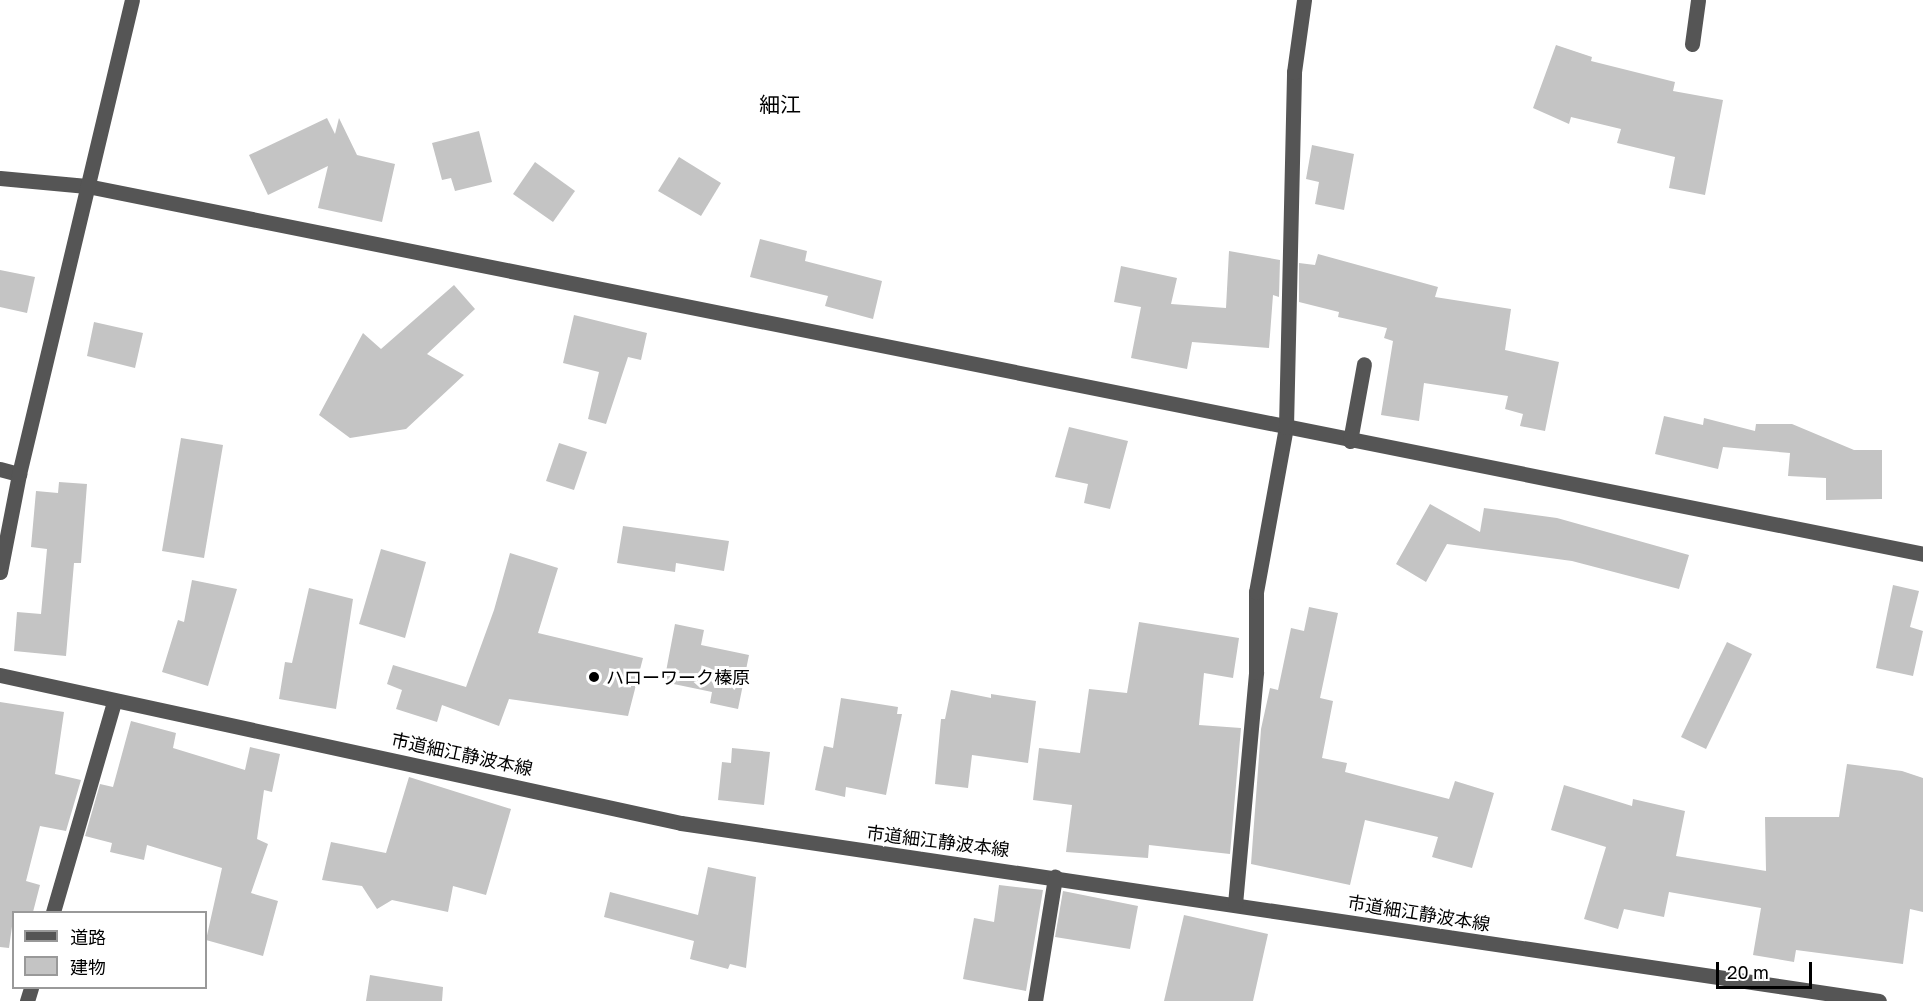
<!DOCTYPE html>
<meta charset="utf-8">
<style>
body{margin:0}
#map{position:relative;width:1923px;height:1001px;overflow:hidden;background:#fff;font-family:"Golos Text","Noto Sans JP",sans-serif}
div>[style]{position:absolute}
.building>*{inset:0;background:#c4c4c4}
.minor>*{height:15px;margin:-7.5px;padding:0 7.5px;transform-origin:7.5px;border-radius:7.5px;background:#555}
.dots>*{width:16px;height:16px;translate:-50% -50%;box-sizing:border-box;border:3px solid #fff;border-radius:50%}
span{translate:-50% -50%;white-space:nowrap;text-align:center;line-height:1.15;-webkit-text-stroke:6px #fff;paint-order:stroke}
.poi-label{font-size:18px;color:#000}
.left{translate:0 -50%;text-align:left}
.street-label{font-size:18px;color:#000}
.quarter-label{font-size:21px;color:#000}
.legend{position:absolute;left:12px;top:911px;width:195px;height:78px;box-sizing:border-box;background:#fff;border:2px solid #999;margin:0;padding:8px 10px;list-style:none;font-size:18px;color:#000}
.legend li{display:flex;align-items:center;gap:12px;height:30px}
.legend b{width:30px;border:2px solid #999}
.scale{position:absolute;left:1716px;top:962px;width:96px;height:27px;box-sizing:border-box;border:3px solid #000;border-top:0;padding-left:8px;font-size:18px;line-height:21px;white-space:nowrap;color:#000;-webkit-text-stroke:4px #fff;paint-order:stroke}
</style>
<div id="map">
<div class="building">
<div style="clip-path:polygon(1556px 45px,1592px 57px,1591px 61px,1675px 82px,1673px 91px,1723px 100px,1705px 195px,1669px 188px,1675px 157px,1617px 143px,1621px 129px,1571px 117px,1569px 124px,1533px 108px)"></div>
<div style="clip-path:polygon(327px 118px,335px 134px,339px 118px,357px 155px,395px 164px,382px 222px,318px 208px,328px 166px,268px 195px,249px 155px)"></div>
<div style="clip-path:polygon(479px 131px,492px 182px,455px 191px,451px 178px,442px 180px,432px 143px)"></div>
<div style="clip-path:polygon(1312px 145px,1354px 154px,1344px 210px,1315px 204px,1319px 182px,1306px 179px)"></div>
<div style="clip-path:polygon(679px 157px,721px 183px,701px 216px,658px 191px)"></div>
<div style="clip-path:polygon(535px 162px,575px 191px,553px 222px,513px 194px)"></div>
<div style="clip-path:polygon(760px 239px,807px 251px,805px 261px,882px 281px,873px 319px,825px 306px,828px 296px,750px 277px)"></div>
<div style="clip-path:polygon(1229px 251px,1280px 260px,1279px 297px,1273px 295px,1269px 348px,1192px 342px,1187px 369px,1131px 358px,1141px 307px,1114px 302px,1121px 266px,1177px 278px,1171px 304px,1226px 308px)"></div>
<div style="clip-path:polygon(1318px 254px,1438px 287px,1435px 297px,1511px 309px,1505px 350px,1559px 362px,1545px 431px,1520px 426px,1523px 414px,1505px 409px,1508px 396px,1424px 383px,1419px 421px,1381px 415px,1393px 341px,1384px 338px,1387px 328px,1338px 317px,1339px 312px,1299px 302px,1299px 263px,1315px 265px)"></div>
<div style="clip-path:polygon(0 270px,35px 277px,27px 313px,0 307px)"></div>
<div style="clip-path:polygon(454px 285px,475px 309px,427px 354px,464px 375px,406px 429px,350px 438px,319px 415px,363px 333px,381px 349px)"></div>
<div style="clip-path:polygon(574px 315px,647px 333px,641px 360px,628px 357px,606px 424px,588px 419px,599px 372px,563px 363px)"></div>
<div style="clip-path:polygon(94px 322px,143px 333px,135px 368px,87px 356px)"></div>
<div style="clip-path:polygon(1664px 416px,1703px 425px,1704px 418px,1755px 431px,1756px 424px,1792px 424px,1854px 450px,1882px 450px,1882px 499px,1826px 500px,1826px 478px,1788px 476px,1790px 453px,1723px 447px,1718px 469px,1655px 454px)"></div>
<div style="clip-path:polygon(1069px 427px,1128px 441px,1110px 509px,1084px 503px,1088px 484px,1055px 477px)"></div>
<div style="clip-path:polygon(181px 438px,223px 445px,204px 558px,162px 551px)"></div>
<div style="clip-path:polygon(559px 443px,587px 452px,574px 490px,546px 481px)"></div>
<div style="clip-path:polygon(59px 482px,87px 484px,81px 563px,74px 563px,66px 656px,14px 651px,17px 612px,41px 614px,47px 549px,31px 547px,36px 491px,58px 493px)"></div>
<div style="clip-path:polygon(1430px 504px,1480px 532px,1484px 508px,1557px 518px,1689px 555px,1679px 589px,1572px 561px,1447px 544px,1426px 582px,1396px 564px)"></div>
<div style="clip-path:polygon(623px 526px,729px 541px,724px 571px,676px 563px,675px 572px,617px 563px)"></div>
<div style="clip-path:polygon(381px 549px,426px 562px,405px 638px,359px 624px)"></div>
<div style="clip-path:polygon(510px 553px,558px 568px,538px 633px,643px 658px,628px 716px,509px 699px,499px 726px,442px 705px,437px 722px,396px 709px,402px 690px,387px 684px,393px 665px,466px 687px,494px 610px)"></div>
<div style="clip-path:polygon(192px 580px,237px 589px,208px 686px,162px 672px,178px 620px,184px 622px)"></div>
<div style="clip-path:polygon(1893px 585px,1919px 591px,1910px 627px,1923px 631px,1913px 676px,1876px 668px)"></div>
<div style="clip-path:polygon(309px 588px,353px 599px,336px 709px,279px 699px,285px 662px,292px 663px)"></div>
<div style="clip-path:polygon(1309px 607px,1338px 613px,1320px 698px,1333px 701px,1322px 758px,1347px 763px,1345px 772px,1449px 799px,1455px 781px,1494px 793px,1472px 868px,1432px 857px,1438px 837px,1365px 820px,1350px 885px,1251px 864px,1261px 729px,1270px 688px,1278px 690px,1291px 628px,1304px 631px)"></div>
<div style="clip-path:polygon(1139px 622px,1239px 638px,1233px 678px,1204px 673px,1199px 725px,1241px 728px,1230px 854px,1149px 845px,1148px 858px,1066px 852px,1072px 805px,1033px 800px,1039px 748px,1080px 753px,1089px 689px,1127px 693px)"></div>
<div style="clip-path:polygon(675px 624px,704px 630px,701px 645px,749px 655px,738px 709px,710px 703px,712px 692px,664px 682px)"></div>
<div style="clip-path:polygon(1727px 642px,1752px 654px,1706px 749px,1681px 737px)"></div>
<div style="clip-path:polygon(951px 690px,991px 698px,991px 694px,1036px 701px,1028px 763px,972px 755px,968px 788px,935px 784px,941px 719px,945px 719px)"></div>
<div style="clip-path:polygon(841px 698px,898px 707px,897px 714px,902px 714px,886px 795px,846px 787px,845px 797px,815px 790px,824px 746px,833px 748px)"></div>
<div style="clip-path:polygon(0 702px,64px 712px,55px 774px,81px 780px,66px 831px,40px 826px,26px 881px,40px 885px,33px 912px,14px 912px,9px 948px,0 947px)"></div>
<div style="clip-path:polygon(131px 721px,176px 733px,173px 748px,245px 770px,250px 747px,280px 754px,272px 792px,264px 790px,257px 839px,268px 844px,251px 893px,278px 901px,263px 956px,206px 940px,222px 868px,147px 845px,144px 860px,110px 852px,112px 843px,85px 836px,100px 784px,113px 787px)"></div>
<div style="clip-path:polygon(732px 748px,770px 752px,764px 805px,718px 800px,722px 762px,731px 763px)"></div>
<div style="clip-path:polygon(1847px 764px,1902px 771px,1923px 778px,1923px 912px,1910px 909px,1903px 964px,1796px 950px,1794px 962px,1753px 955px,1761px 908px,1669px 892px,1664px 917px,1624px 909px,1618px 929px,1584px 919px,1606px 847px,1551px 830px,1564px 785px,1632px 806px,1633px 799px,1685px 811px,1676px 856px,1766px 871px,1765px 817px,1839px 817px)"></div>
<div style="clip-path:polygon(409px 777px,511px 809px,486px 895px,453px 886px,448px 912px,392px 900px,377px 909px,362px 886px,322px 880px,331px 842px,386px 853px)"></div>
<div style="clip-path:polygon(708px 867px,756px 877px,746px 968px,730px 964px,728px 969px,690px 959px,694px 941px,604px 917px,610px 892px,698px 915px)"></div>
<div style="clip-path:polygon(999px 885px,1043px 890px,1026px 991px,963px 979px,974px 918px,994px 922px)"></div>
<div style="clip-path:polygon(1063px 891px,1138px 906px,1130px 949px,1055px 937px)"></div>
<div style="clip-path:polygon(1184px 915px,1268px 934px,1253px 1001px,1164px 1001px)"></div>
<div style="clip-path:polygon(370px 975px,443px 987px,442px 1001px,366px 1001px)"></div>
</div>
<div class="minor">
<div style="left:1692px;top:44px;width:44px;rotate:-82.2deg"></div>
<div style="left:0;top:178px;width:87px;rotate:5.3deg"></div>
<div style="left:87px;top:186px;width:1873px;rotate:11.33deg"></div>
<div style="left:1350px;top:441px;width:78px;rotate:-79.7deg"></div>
<div style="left:0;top:469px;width:20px;rotate:15deg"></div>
<div style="left:0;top:572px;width:100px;rotate:-79deg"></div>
<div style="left:19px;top:474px;width:487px;rotate:-76.6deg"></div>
<div style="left:0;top:675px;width:697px;rotate:12.26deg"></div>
<div style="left:681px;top:823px;width:1211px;rotate:8.45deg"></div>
<div style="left:1235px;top:904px;width:233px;rotate:-84.8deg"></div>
<div style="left:1256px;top:672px;width:80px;rotate:-90deg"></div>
<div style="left:1256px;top:592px;width:168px;rotate:-79.7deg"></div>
<div style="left:1286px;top:427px;width:355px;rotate:-88.7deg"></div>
<div style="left:1294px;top:72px;width:73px;rotate:-82.1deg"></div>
<div style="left:53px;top:912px;width:219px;rotate:-73.8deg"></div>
<div style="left:27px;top:1001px;width:14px;rotate:-73deg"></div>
<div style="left:1035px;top:1001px;width:126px;rotate:-80.8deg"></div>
</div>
<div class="dots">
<div style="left:594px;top:677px;background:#000"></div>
</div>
<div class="poi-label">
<span class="left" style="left:606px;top:677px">ハローワーク榛原</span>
</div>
<div class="street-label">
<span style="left:462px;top:754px;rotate:12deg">市道細江静波本線</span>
<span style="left:938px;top:841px;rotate:7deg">市道細江静波本線</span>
<span style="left:1419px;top:913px;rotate:9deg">市道細江静波本線</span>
</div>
<div class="quarter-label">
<span style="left:780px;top:104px">細江</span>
</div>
<ul class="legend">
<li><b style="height:8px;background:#555"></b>道路</li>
<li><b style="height:16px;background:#c4c4c4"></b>建物</li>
</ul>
<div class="scale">20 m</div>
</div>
